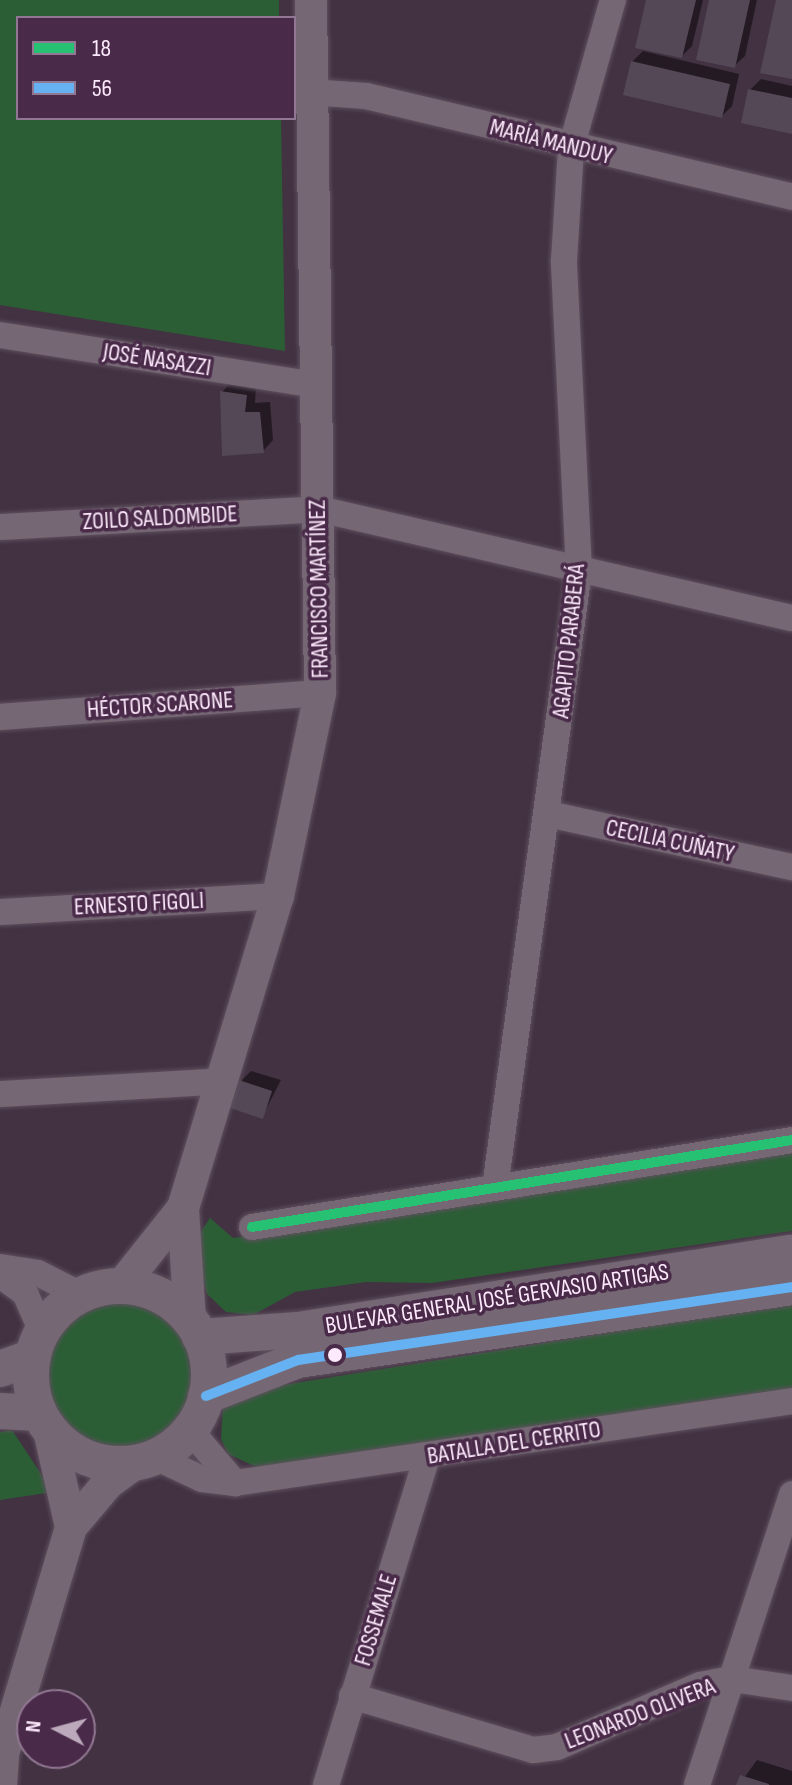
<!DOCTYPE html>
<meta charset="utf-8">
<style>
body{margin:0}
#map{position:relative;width:792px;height:1785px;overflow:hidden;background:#423242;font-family:"Sofia Sans Condensed",sans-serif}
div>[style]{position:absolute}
.green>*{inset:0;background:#2c5e36}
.round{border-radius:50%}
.shadow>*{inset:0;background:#0007}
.building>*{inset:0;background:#544857}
.roads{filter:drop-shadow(0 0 2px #5f505e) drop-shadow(0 0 2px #5f505e)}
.minor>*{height:26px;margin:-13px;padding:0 13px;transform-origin:13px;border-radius:13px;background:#756874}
.tertiary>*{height:32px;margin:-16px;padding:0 16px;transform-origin:16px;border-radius:16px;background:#756874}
.secondary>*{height:36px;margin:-18px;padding:0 18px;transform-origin:18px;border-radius:18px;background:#756874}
.secondary>.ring{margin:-18px;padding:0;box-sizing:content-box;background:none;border:36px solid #756874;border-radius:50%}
.bus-1>*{height:10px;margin:-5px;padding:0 5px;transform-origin:5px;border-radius:5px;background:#26c172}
.bus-2>*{height:10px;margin:-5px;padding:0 5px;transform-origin:5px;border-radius:5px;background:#66b1f2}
.dots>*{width:22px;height:22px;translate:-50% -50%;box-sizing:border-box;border:4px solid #492b49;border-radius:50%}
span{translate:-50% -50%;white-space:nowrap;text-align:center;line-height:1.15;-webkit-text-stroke:7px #492b49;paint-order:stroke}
.street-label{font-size:24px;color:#fde9fc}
.legend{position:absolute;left:16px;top:16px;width:280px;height:104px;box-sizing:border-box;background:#492b49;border:2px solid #917791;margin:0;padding:10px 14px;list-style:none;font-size:24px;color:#fde9fc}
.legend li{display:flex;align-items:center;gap:16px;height:40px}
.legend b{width:40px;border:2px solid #917791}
.north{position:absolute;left:16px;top:1689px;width:80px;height:80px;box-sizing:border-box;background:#492b49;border:2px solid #917791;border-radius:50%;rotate:276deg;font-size:22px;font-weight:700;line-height:32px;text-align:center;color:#fde9fc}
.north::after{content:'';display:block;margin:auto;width:28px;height:36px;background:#bca9bb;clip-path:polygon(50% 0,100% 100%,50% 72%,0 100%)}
</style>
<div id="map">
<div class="green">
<div style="clip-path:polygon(0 0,279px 0,279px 18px,18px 18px,18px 118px,281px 118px,285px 351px,0 305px)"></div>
<div style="clip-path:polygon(792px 1151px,792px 1231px,432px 1283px,366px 1282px,295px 1292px,253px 1315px,226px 1312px,207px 1294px,192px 1245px,210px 1218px,233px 1238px)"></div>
<div class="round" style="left:42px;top:1297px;width:154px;height:154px"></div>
<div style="clip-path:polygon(792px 1303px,792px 1389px,263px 1470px,228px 1454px,221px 1439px,223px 1405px,264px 1388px)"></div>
<div style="clip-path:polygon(12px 1430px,53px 1492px,0 1500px,0 1432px)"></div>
</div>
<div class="shadow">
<div style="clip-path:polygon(648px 0,703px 0,692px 46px,682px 56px)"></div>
<div style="clip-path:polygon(711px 0,757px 0,745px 56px,734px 66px)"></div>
<div style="clip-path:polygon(643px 51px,739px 74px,732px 106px,722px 116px,632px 62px)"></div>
<div style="clip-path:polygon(761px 79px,792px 86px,792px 132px,750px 90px)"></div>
<div style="clip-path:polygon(232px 381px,256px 385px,255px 403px,270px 402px,273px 440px,263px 451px,222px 392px)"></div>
<div style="clip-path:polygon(251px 1071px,281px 1080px,262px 1117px,241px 1081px)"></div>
<div style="clip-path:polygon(757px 1760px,792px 1771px,792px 1785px,739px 1785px)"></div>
</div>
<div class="building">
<div style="clip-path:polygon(646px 0,696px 0,682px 58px,635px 48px)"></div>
<div style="clip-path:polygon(709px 0,750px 0,735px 68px,696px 60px)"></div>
<div style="clip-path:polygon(776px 0,792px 0,792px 79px,760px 73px)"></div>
<div style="clip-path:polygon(631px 61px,730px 84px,722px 118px,623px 95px)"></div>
<div style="clip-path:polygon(748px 89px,792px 98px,792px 134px,741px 123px)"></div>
<div style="clip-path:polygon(220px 391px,247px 395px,245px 412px,260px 412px,264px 453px,222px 456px)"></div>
<div style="clip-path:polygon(239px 1080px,272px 1091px,263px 1119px,230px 1108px)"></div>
<div style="clip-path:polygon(740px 1775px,769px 1784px,769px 1785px,736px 1785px)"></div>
</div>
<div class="roads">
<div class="minor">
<div style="left:310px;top:92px;width:56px;rotate:4.1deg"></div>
<div style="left:366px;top:96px;width:438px;rotate:13.3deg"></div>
<div style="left:0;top:335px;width:318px;rotate:9deg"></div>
<div style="left:0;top:527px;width:320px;rotate:-3.2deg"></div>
<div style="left:319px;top:509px;width:485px;rotate:13deg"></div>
<div style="left:0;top:717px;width:321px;rotate:-4.3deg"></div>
<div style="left:548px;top:814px;width:250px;rotate:12.3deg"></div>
<div style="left:0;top:912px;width:278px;rotate:-3.3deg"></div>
<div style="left:0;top:1094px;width:223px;rotate:-3.3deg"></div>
<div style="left:495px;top:1188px;width:623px;rotate:-82.25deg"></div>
<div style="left:579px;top:571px;width:311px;rotate:-92.8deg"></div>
<div style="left:564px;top:260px;width:112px;rotate:-86.4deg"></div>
<div style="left:571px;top:148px;width:154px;rotate:-74.2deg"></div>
<div style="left:252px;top:1227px;width:547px;rotate:-9.15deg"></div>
<div style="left:0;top:1267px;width:38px;rotate:9deg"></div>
<div style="left:38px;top:1273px;width:48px;rotate:27.1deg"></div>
<div style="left:0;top:1275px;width:31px;rotate:36deg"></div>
<div style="left:25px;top:1293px;width:43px;rotate:66.4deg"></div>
<div style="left:190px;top:1430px;width:70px;rotate:49.7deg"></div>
<div style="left:155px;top:1457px;width:52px;rotate:25.1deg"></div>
<div style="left:202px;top:1479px;width:33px;rotate:7deg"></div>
<div style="left:235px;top:1483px;width:563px;rotate:-8.37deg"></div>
<div style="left:352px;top:1696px;width:189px;rotate:16.6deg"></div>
<div style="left:533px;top:1750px;width:24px;rotate:-7deg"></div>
<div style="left:557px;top:1747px;width:156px;rotate:-23.4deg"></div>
<div style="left:700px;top:1685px;width:33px;rotate:-11deg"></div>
<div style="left:732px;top:1679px;width:61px;rotate:8.5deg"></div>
<div style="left:326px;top:1785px;width:344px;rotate:-72.9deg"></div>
<div style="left:697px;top:1785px;width:306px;rotate:-71.9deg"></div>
</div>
<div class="tertiary">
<div style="left:121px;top:1286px;width:100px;rotate:-51.5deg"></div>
<div style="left:190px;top:1320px;width:112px;rotate:-93.6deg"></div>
<div style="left:183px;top:1208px;width:326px;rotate:-73.1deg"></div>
<div style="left:278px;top:896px;width:207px;rotate:-78.3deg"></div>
<div style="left:320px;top:693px;width:693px;rotate:-90.74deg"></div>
<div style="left:49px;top:1430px;width:99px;rotate:77.2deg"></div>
<div style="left:1px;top:1785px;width:31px;rotate:-86deg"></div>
<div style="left:3px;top:1754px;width:237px;rotate:-73.3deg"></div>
<div style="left:71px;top:1527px;width:57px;rotate:-49.9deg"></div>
<div style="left:108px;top:1483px;width:34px;rotate:-36deg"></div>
</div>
<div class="secondary">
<div class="ring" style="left:31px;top:1286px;width:142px;height:142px"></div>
<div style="left:200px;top:1337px;width:98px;rotate:-4.1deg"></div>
<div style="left:298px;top:1330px;width:500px;rotate:-8.9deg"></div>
<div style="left:0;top:1369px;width:35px;rotate:-20deg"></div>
<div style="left:206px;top:1396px;width:99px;rotate:-21.4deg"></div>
<div style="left:298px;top:1360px;width:499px;rotate:-8.4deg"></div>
<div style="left:0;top:1411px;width:39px;rotate:3deg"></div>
</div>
</div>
<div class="bus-1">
<div style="left:252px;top:1227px;width:547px;rotate:-9.15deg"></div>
</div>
<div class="bus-2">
<div style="left:206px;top:1396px;width:99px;rotate:-21.4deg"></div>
<div style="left:298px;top:1360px;width:499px;rotate:-8.4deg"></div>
</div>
<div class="dots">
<div style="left:335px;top:1355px;background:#fde9fc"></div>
</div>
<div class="street-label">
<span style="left:551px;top:142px;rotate:14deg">MARÍA MANDUY</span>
<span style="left:157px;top:360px;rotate:9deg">JOSÉ NASAZZI</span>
<span style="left:160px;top:518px;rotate:-3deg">ZOILO SALDOMBIDE</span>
<span style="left:319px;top:589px;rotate:-91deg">FRANCISCO MARTÍNEZ</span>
<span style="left:569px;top:641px;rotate:-84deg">AGAPITO PARABERÁ</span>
<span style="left:160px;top:705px;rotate:-4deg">HÉCTOR SCARONE</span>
<span style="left:670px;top:841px;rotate:12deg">CECILIA CUÑATY</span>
<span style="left:139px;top:904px;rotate:-3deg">ERNESTO FIGOLI</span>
<span style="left:497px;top:1299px;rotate:-9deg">BULEVAR GENERAL JOSÉ GERVASIO ARTIGAS</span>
<span style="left:514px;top:1443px;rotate:-9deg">BATALLA DEL CERRITO</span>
<span style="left:376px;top:1620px;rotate:-73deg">FOSSEMALE</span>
<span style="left:640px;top:1714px;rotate:-21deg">LEONARDO OLIVERA</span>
</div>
<ul class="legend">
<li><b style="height:10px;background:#26c172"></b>18</li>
<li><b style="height:10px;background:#66b1f2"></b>56</li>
</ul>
<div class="north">N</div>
</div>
